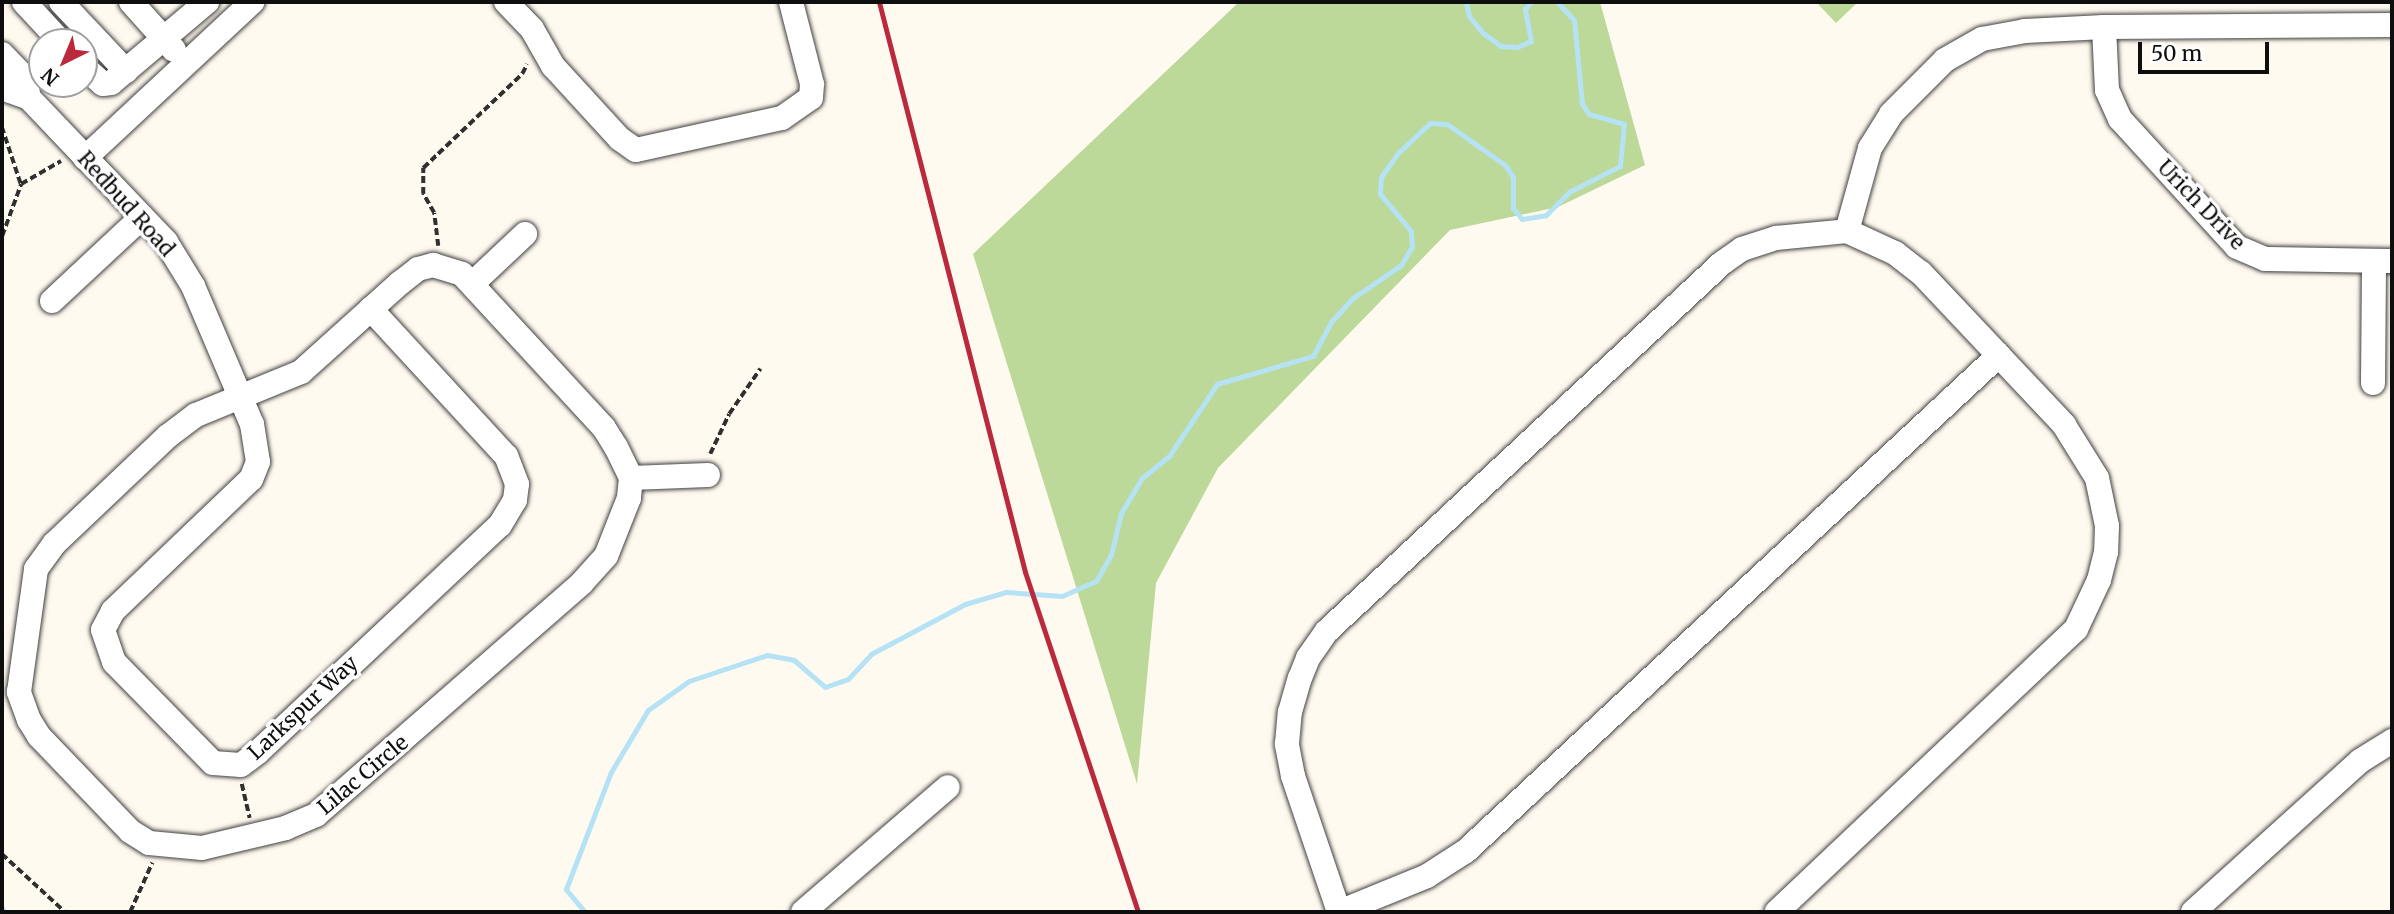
<!DOCTYPE html>
<style>
body{margin:0}
#map{position:relative;width:2394px;height:914px;overflow:hidden;background:#fffaef;font-family:Merriweather,serif}
div>[style]{position:absolute}
.forest>*{inset:0;background:#bcd999}
.stream>*{height:5px;margin:-2.5px;padding:0 2.5px;transform-origin:2.5px;border-radius:2.5px;background:#b5e3f5}
.path>*{height:3.5px;margin-top:-1.75px;transform-origin:0;background:repeating-linear-gradient(90deg,#303030 0 7px,transparent 0 10.5px)}
.roads{filter:drop-shadow(0 0 2px #414141) drop-shadow(0 0 2px #414141)}
.minor>*{height:24px;margin:-12px;padding:0 12px;transform-origin:12px;border-radius:12px;background:#fff}
.rail>*{height:5px;margin:-2.5px;padding:0 2.5px;transform-origin:2.5px;border-radius:2.5px;background:#bb293d}
span{translate:-50% -50%;white-space:nowrap;text-align:center;line-height:1.15;-webkit-text-stroke:7px #fff;paint-order:stroke}
.street-label{font-size:21px;color:#0e0e0e}
.frame{position:absolute;inset:0;border:4px solid #0e0e0e;pointer-events:none}
.north{position:absolute;left:28px;top:28px;width:70px;height:70px;box-sizing:border-box;background:#fff;border:2px solid #9f9f9f;border-radius:50%;rotate:223deg;font-size:19px;font-weight:700;line-height:28px;text-align:center;color:#0e0e0e}
.north::after{content:'';display:block;margin:auto;width:24px;height:32px;background:#bb293d;clip-path:polygon(50% 0,100% 100%,50% 72%,0 100%)}
.scale{position:absolute;left:2138px;top:42px;width:131px;height:32px;box-sizing:border-box;border:4px solid #0e0e0e;border-top:0;padding-left:9px;font-size:21px;line-height:24px;white-space:nowrap;color:#0e0e0e;-webkit-text-stroke:5px #fff;paint-order:stroke}
</style>
<div id="map">
<div class="forest">
<div style="clip-path:polygon(1239px 2px,1600px 2px,1645px 165px,1558px 207px,1450px 230px,1218px 468px,1156px 583px,1137px 784px,973px 254px)"></div>
<div style="clip-path:polygon(1816px 2px,1858px 2px,1836px 23px)"></div>
</div>
<div class="stream">
<div style="left:1466px;top:2px;width:14px;rotate:78deg"></div>
<div style="left:1469px;top:16px;width:22px;rotate:51deg"></div>
<div style="left:1483px;top:33px;width:22px;rotate:36deg"></div>
<div style="left:1501px;top:46px;width:16px;rotate:4deg"></div>
<div style="left:1517px;top:47px;width:15px;rotate:-23deg"></div>
<div style="left:1531px;top:41px;width:33px;rotate:-101deg"></div>
<div style="left:1525px;top:9px;width:9px;rotate:-49deg"></div>
<div style="left:2px;top:908px;width:4px;rotate:63deg"></div>
<div style="left:585px;top:912px;width:30px;rotate:-130deg"></div>
<div style="left:566px;top:889px;width:125px;rotate:-69deg"></div>
<div style="left:611px;top:772px;width:72px;rotate:-59.2deg"></div>
<div style="left:648px;top:710px;width:50px;rotate:-35.3deg"></div>
<div style="left:689px;top:681px;width:82px;rotate:-18.4deg"></div>
<div style="left:767px;top:655px;width:27px;rotate:10deg"></div>
<div style="left:794px;top:660px;width:41px;rotate:41.1deg"></div>
<div style="left:825px;top:687px;width:24px;rotate:-19deg"></div>
<div style="left:848px;top:679px;width:34px;rotate:-47deg"></div>
<div style="left:871px;top:654px;width:106px;rotate:-28deg"></div>
<div style="left:965px;top:604px;width:43px;rotate:-16.3deg"></div>
<div style="left:1006px;top:592px;width:56px;rotate:4.1deg"></div>
<div style="left:1062px;top:596px;width:37px;rotate:-24deg"></div>
<div style="left:1096px;top:581px;width:30px;rotate:-60deg"></div>
<div style="left:1111px;top:555px;width:43px;rotate:-76.6deg"></div>
<div style="left:1121px;top:513px;width:41px;rotate:-59deg"></div>
<div style="left:1142px;top:478px;width:35px;rotate:-39deg"></div>
<div style="left:1169px;top:456px;width:87px;rotate:-56.3deg"></div>
<div style="left:1217px;top:384px;width:100px;rotate:-16.3deg"></div>
<div style="left:1313px;top:356px;width:40px;rotate:-62deg"></div>
<div style="left:1332px;top:321px;width:31px;rotate:-48deg"></div>
<div style="left:1353px;top:298px;width:58px;rotate:-34.5deg"></div>
<div style="left:1401px;top:265px;width:21px;rotate:-59deg"></div>
<div style="left:1412px;top:247px;width:16px;rotate:-94deg"></div>
<div style="left:1411px;top:231px;width:48px;rotate:-130deg"></div>
<div style="left:1380px;top:194px;width:17px;rotate:-87deg"></div>
<div style="left:1381px;top:177px;width:28px;rotate:-55deg"></div>
<div style="left:1397px;top:154px;width:45px;rotate:-43.2deg"></div>
<div style="left:1430px;top:123px;width:17px;rotate:3deg"></div>
<div style="left:1447px;top:124px;width:71px;rotate:35.3deg"></div>
<div style="left:1505px;top:165px;width:14px;rotate:56deg"></div>
<div style="left:1513px;top:177px;width:31px;rotate:90deg"></div>
<div style="left:1513px;top:208px;width:14px;rotate:51deg"></div>
<div style="left:1522px;top:219px;width:24px;rotate:-9deg"></div>
<div style="left:1546px;top:215px;width:33px;rotate:-45deg"></div>
<div style="left:1569px;top:192px;width:57px;rotate:-27deg"></div>
<div style="left:1620px;top:166px;width:42px;rotate:-84.6deg"></div>
<div style="left:1624px;top:124px;width:36px;rotate:-164deg"></div>
<div style="left:1589px;top:114px;width:12px;rotate:-125deg"></div>
<div style="left:1582px;top:104px;width:84px;rotate:-95.4deg"></div>
<div style="left:1574px;top:20px;width:25px;rotate:-133deg"></div>
</div>
<div class="path">
<div style="left:2px;top:127px;width:60px;rotate:71.6deg"></div>
<div style="left:21px;top:184px;width:46px;rotate:-29.9deg"></div>
<div style="left:2px;top:236px;width:55px;rotate:-69.9deg"></div>
<div style="left:438px;top:246px;width:33px;rotate:-97deg"></div>
<div style="left:434px;top:213px;width:22px;rotate:-120deg"></div>
<div style="left:423px;top:194px;width:26px;rotate:-90deg"></div>
<div style="left:423px;top:168px;width:137px;rotate:-43.5deg"></div>
<div style="left:522px;top:74px;width:11px;rotate:-63deg"></div>
<div style="left:710px;top:454px;width:44px;rotate:-64.6deg"></div>
<div style="left:729px;top:414px;width:55px;rotate:-55.4deg"></div>
<div style="left:242px;top:784px;width:35px;rotate:77deg"></div>
<div style="left:2px;top:854px;width:86px;rotate:42.6deg"></div>
<div style="left:130px;top:912px;width:54px;rotate:-65.8deg"></div>
</div>
<div class="roads">
<div class="minor">
<div style="left:24px;top:2px;width:54px;rotate:47.2deg"></div>
<div style="left:61px;top:2px;width:95px;rotate:46.7deg"></div>
<div style="left:131px;top:2px;width:64px;rotate:48.1deg"></div>
<div style="left:506px;top:2px;width:37px;rotate:46deg"></div>
<div style="left:532px;top:29px;width:43px;rotate:60.4deg"></div>
<div style="left:553px;top:66px;width:99px;rotate:47.5deg"></div>
<div style="left:620px;top:139px;width:19px;rotate:35deg"></div>
<div style="left:636px;top:150px;width:149px;rotate:-12.4deg"></div>
<div style="left:782px;top:118px;width:35px;rotate:-35deg"></div>
<div style="left:811px;top:98px;width:14px;rotate:-86deg"></div>
<div style="left:812px;top:84px;width:85px;rotate:-104.4deg"></div>
<div style="left:2104px;top:27px;width:63px;rotate:87.3deg"></div>
<div style="left:2107px;top:90px;width:32px;rotate:66deg"></div>
<div style="left:2120px;top:119px;width:173px;rotate:47.6deg"></div>
<div style="left:2237px;top:247px;width:30px;rotate:23deg"></div>
<div style="left:2265px;top:259px;width:127px;rotate:0.9deg"></div>
<div style="left:2px;top:54px;width:33px;rotate:46deg"></div>
<div style="left:25px;top:78px;width:20px;rotate:79deg"></div>
<div style="left:84px;top:67px;width:25px;rotate:42deg"></div>
<div style="left:103px;top:84px;width:8px;rotate:-7deg"></div>
<div style="left:111px;top:83px;width:126px;rotate:-40.2deg"></div>
<div style="left:2px;top:82px;width:12px;rotate:48deg"></div>
<div style="left:10px;top:91px;width:20px;rotate:20deg"></div>
<div style="left:29px;top:98px;width:199px;rotate:46.4deg"></div>
<div style="left:166px;top:242px;width:52px;rotate:58.5deg"></div>
<div style="left:193px;top:286px;width:150px;rotate:66.9deg"></div>
<div style="left:252px;top:424px;width:38px;rotate:81deg"></div>
<div style="left:258px;top:462px;width:18px;rotate:112deg"></div>
<div style="left:251px;top:479px;width:191px;rotate:136.3deg"></div>
<div style="left:113px;top:611px;width:21px;rotate:118deg"></div>
<div style="left:103px;top:630px;width:34px;rotate:71deg"></div>
<div style="left:114px;top:662px;width:141px;rotate:45.6deg"></div>
<div style="left:213px;top:763px;width:28px;rotate:4deg"></div>
<div style="left:241px;top:765px;width:21px;rotate:-37deg"></div>
<div style="left:258px;top:752px;width:332px;rotate:-43.2deg"></div>
<div style="left:500px;top:525px;width:29px;rotate:-59deg"></div>
<div style="left:515px;top:500px;width:16px;rotate:-83deg"></div>
<div style="left:517px;top:484px;width:30px;rotate:-111deg"></div>
<div style="left:506px;top:456px;width:200px;rotate:-132.6deg"></div>
<div style="left:85px;top:158px;width:229px;rotate:-43deg"></div>
<div style="left:1847px;top:231px;width:86px;rotate:-74.5deg"></div>
<div style="left:1870px;top:148px;width:40px;rotate:-58deg"></div>
<div style="left:1891px;top:114px;width:76px;rotate:-45deg"></div>
<div style="left:1945px;top:60px;width:43px;rotate:-29.6deg"></div>
<div style="left:1982px;top:39px;width:44px;rotate:-10.5deg"></div>
<div style="left:2025px;top:31px;width:79px;rotate:-2.9deg"></div>
<div style="left:2104px;top:27px;width:288px;rotate:-0.4deg"></div>
<div style="left:433px;top:265px;width:30px;rotate:17deg"></div>
<div style="left:462px;top:274px;width:209px;rotate:47.3deg"></div>
<div style="left:604px;top:428px;width:22px;rotate:58deg"></div>
<div style="left:616px;top:447px;width:34px;rotate:64deg"></div>
<div style="left:631px;top:478px;width:20px;rotate:96deg"></div>
<div style="left:629px;top:498px;width:62px;rotate:111.6deg"></div>
<div style="left:606px;top:556px;width:36px;rotate:132deg"></div>
<div style="left:582px;top:583px;width:353px;rotate:138.9deg"></div>
<div style="left:316px;top:815px;width:33px;rotate:157deg"></div>
<div style="left:286px;top:828px;width:86px;rotate:166.6deg"></div>
<div style="left:202px;top:848px;width:53px;rotate:-174.6deg"></div>
<div style="left:149px;top:843px;width:22px;rotate:-148deg"></div>
<div style="left:130px;top:831px;width:132px;rotate:-133.8deg"></div>
<div style="left:39px;top:736px;width:19px;rotate:-122deg"></div>
<div style="left:29px;top:720px;width:30px;rotate:-110deg"></div>
<div style="left:19px;top:692px;width:124px;rotate:-82.1deg"></div>
<div style="left:36px;top:569px;width:31px;rotate:-54deg"></div>
<div style="left:54px;top:544px;width:157px;rotate:-43.5deg"></div>
<div style="left:168px;top:436px;width:35px;rotate:-37deg"></div>
<div style="left:196px;top:415px;width:113px;rotate:-22.3deg"></div>
<div style="left:301px;top:372px;width:133px;rotate:-42deg"></div>
<div style="left:400px;top:283px;width:23px;rotate:-38deg"></div>
<div style="left:418px;top:269px;width:16px;rotate:-15deg"></div>
<div style="left:472px;top:284px;width:73px;rotate:-43.3deg"></div>
<div style="left:52px;top:301px;width:123px;rotate:-43deg"></div>
<div style="left:2373px;top:383px;width:122px;rotate:-89.5deg"></div>
<div style="left:631px;top:478px;width:77px;rotate:-2.2deg"></div>
<div style="left:803px;top:912px;width:191px;rotate:-40.8deg"></div>
<div style="left:1339px;top:912px;width:144px;rotate:-108.7deg"></div>
<div style="left:1293px;top:776px;width:33px;rotate:-101deg"></div>
<div style="left:1287px;top:744px;width:32px;rotate:-85deg"></div>
<div style="left:1290px;top:712px;width:35px;rotate:-74deg"></div>
<div style="left:1300px;top:678px;width:22px;rotate:-68deg"></div>
<div style="left:1308px;top:658px;width:33px;rotate:-55deg"></div>
<div style="left:1327px;top:631px;width:540px;rotate:-42.97deg"></div>
<div style="left:1722px;top:263px;width:24px;rotate:-35deg"></div>
<div style="left:1742px;top:249px;width:36px;rotate:-18deg"></div>
<div style="left:1776px;top:238px;width:71px;rotate:-5.6deg"></div>
<div style="left:1847px;top:231px;width:53px;rotate:24.6deg"></div>
<div style="left:1895px;top:253px;width:33px;rotate:38deg"></div>
<div style="left:1921px;top:273px;width:209px;rotate:46.7deg"></div>
<div style="left:2064px;top:425px;width:62px;rotate:58.1deg"></div>
<div style="left:2097px;top:478px;width:49px;rotate:78.2deg"></div>
<div style="left:2107px;top:526px;width:26px;rotate:92deg"></div>
<div style="left:2106px;top:552px;width:29px;rotate:104deg"></div>
<div style="left:2099px;top:580px;width:54px;rotate:115.1deg"></div>
<div style="left:2076px;top:629px;width:412px;rotate:136.6deg"></div>
<div style="left:1339px;top:912px;width:95px;rotate:-22.2deg"></div>
<div style="left:1427px;top:876px;width:46px;rotate:-32.7deg"></div>
<div style="left:1466px;top:851px;width:728px;rotate:-42.94deg"></div>
<div style="left:2193px;top:912px;width:225px;rotate:-42.1deg"></div>
<div style="left:2360px;top:761px;width:38px;rotate:-32deg"></div>
</div>
</div>
<div class="rail">
<div style="left:879px;top:2px;width:588px;rotate:75.63deg"></div>
<div style="left:1025px;top:572px;width:358px;rotate:71.6deg"></div>
</div>
<div class="street-label">
<span style="left:126px;top:204px;rotate:48deg">Redbud Road</span>
<span style="left:2201px;top:205px;rotate:46deg">Urich Drive</span>
<span style="left:303px;top:708px;rotate:-43deg">Larkspur Way</span>
<span style="left:363px;top:775px;rotate:-40deg">Lilac Circle</span>
</div>
<div class="frame"></div>
<div class="north">N</div>
<div class="scale">50 m</div>
</div>
